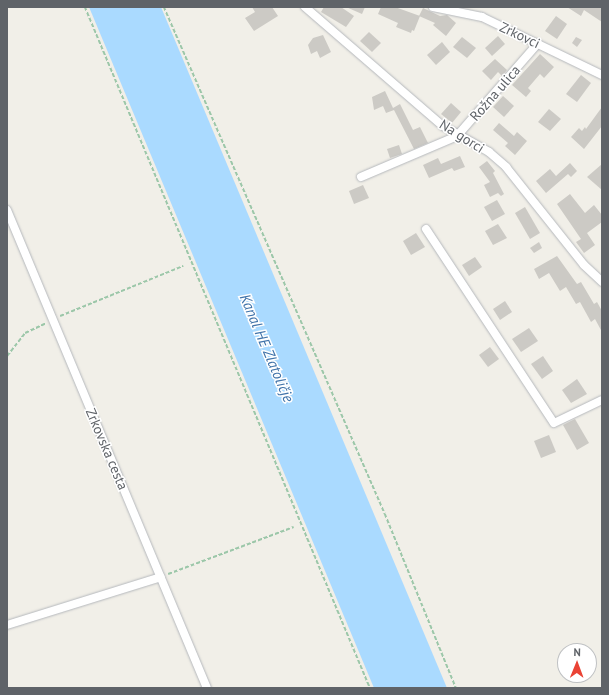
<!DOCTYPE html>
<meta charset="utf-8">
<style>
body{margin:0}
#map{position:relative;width:609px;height:695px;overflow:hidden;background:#f1efe8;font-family:"PT Sans",sans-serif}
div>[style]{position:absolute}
.water>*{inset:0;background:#aadaff}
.building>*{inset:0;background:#cccac5}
.path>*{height:1.5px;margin-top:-0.75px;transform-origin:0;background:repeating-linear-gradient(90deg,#9cc7a9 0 4px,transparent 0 6px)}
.roads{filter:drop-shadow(0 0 1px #b5b8bc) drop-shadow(0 0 1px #b5b8bc)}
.minor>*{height:8px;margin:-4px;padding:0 4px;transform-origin:4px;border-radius:4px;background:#fff}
span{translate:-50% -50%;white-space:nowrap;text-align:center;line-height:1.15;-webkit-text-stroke:3px #fff;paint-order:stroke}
.street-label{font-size:14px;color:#5f6368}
.water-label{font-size:15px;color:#4174aa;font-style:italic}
.frame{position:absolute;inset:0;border:8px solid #5f6368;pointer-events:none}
.north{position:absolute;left:557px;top:643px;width:40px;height:40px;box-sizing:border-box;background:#fff;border:1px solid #bfc1c3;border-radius:50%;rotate:1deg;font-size:11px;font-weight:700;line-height:16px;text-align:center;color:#5f6368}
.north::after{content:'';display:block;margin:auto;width:14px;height:18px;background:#ea4335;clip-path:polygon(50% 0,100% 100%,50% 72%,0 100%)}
</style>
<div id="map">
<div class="water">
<div style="clip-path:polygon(89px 7px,161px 7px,447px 688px,374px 688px)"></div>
</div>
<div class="building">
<div style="clip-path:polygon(252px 7px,272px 7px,278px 16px,254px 31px,245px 18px,255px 12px)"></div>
<div style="clip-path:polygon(324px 7px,341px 7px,354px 16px,346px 27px,321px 12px)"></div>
<div style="clip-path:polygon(346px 7px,365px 7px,362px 14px)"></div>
<div style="clip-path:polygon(381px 7px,395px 7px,420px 16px,414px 31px,412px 30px,411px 33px,396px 27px,398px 23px,378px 14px)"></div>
<div style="clip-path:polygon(567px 7px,602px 7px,602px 22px,584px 10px,581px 16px)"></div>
<div style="clip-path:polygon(423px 8px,440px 16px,447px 15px,456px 23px,446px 36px,433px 25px,435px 23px,419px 16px)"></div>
<div style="clip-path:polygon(556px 16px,567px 24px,557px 39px,545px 31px)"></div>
<div style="clip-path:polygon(369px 32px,381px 43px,372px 52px,360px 41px)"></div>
<div style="clip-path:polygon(323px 35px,331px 52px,320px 58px,317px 51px,311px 54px,308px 45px,313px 38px)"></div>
<div style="clip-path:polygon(498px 36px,505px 44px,492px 56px,485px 48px)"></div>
<div style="clip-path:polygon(462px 37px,476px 48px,467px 58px,453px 47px)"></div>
<div style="clip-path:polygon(576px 37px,582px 40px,577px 47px,572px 43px)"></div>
<div style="clip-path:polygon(442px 42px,450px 52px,436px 65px,427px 55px)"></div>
<div style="clip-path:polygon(540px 54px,554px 67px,544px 78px,540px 74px,528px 88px,531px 91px,526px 97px,512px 85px)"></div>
<div style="clip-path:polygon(495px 59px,507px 70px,502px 76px,498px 72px,491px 80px,482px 71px)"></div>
<div style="clip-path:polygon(581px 75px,591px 83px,577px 102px,566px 94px)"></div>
<div style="clip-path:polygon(385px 91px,393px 108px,400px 104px,413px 130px,420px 127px,428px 143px,414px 149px,394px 110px,386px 113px,383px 106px,374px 110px,372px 97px)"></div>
<div style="clip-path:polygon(503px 96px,514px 106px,504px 117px,493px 107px)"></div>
<div style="clip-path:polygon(451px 103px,461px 112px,452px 123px,441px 114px)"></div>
<div style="clip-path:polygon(602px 107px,602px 126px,584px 149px,571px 137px,579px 128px,582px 131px,585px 127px,586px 129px)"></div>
<div style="clip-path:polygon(549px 109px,561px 119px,550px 131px,538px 122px)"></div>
<div style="clip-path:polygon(499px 123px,514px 136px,517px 132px,527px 141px,515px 155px,505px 146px,508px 143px,493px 130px)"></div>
<div style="clip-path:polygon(399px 145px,402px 154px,390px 158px,387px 149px)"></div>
<div style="clip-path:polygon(460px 156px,465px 167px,454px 171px,452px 168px,429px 178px,423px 165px,438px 158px,441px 164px)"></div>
<div style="clip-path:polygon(487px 161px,495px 171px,493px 173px,504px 194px,501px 196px,498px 193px,490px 197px,484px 185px,490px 182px,479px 167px)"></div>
<div style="clip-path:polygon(570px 163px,577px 171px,571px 177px,568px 174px,546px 193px,536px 181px,550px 169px,556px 176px)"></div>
<div style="clip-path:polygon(602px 164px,602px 190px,587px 177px)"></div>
<div style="clip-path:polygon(363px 185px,369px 198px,354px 204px,349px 191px)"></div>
<div style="clip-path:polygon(570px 194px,585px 213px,594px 205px,602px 215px,602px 222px,587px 233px,595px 245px,584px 253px,576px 242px,581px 239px,557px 204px)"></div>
<div style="clip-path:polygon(497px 200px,505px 214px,492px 221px,484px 207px)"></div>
<div style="clip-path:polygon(525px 207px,540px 233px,530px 239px,515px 213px)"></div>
<div style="clip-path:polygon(498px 224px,507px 238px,493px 245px,485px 231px)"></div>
<div style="clip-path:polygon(416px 233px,425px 247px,411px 255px,403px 241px)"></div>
<div style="clip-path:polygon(539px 242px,542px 248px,534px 253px,530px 248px)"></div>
<div style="clip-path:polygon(557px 256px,577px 284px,581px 282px,594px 304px,597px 302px,602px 311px,602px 332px,595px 319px,591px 322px,580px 302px,576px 304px,566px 287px,560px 291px,549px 273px,539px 279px,534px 269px)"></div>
<div style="clip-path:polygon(475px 257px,482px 267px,469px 276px,462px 265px)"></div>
<div style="clip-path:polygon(505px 301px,512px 312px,500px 320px,493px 309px)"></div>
<div style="clip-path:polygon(529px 328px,538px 341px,521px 352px,512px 339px)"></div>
<div style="clip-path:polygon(490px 347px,499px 359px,488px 367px,479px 355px)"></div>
<div style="clip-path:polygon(543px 356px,553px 371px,542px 379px,531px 364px)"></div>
<div style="clip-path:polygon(577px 379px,587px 394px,571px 403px,562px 390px)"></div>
<div style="clip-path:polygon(575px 419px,589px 443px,577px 450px,563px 425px)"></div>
<div style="clip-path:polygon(549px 435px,556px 452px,541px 458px,534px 441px)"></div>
</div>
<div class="path">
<div style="left:85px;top:7px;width:738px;rotate:67.29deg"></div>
<div style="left:164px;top:7px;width:553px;rotate:66.45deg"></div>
<div style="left:385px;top:514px;width:188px;rotate:67.8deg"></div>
<div style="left:60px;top:316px;width:133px;rotate:-22.1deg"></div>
<div style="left:7px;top:356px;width:29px;rotate:-52deg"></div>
<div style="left:25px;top:333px;width:23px;rotate:-25deg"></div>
<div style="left:168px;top:574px;width:134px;rotate:-20.5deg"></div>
</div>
<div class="roads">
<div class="minor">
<div style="left:305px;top:7px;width:182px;rotate:40.8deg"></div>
<div style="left:443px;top:126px;width:53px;rotate:29.5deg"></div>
<div style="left:489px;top:152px;width:23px;rotate:41deg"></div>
<div style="left:506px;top:167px;width:125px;rotate:51.5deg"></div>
<div style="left:584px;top:265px;width:25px;rotate:43deg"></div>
<div style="left:433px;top:7px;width:50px;rotate:11.5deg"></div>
<div style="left:482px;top:17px;width:133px;rotate:25.8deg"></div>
<div style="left:361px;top:177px;width:104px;rotate:-23.1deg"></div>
<div style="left:457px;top:136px;width:123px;rotate:-48.9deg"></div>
<div style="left:7px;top:210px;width:518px;rotate:67.3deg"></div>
<div style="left:426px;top:229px;width:232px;rotate:56.6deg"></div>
<div style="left:554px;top:423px;width:53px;rotate:-25.6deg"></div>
<div style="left:7px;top:625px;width:161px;rotate:-17.3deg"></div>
</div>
</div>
<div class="street-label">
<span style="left:520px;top:35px;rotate:25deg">Zrkovci</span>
<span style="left:495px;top:93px;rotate:-49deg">Rožna ulica</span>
<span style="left:462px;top:136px;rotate:32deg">Na gorci</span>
<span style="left:107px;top:449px;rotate:67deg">Zrkovska cesta</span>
</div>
<div class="water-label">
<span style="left:267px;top:348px;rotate:67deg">Kanal HE Zlatoličje</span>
</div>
<div class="frame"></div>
<div class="north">N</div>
</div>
